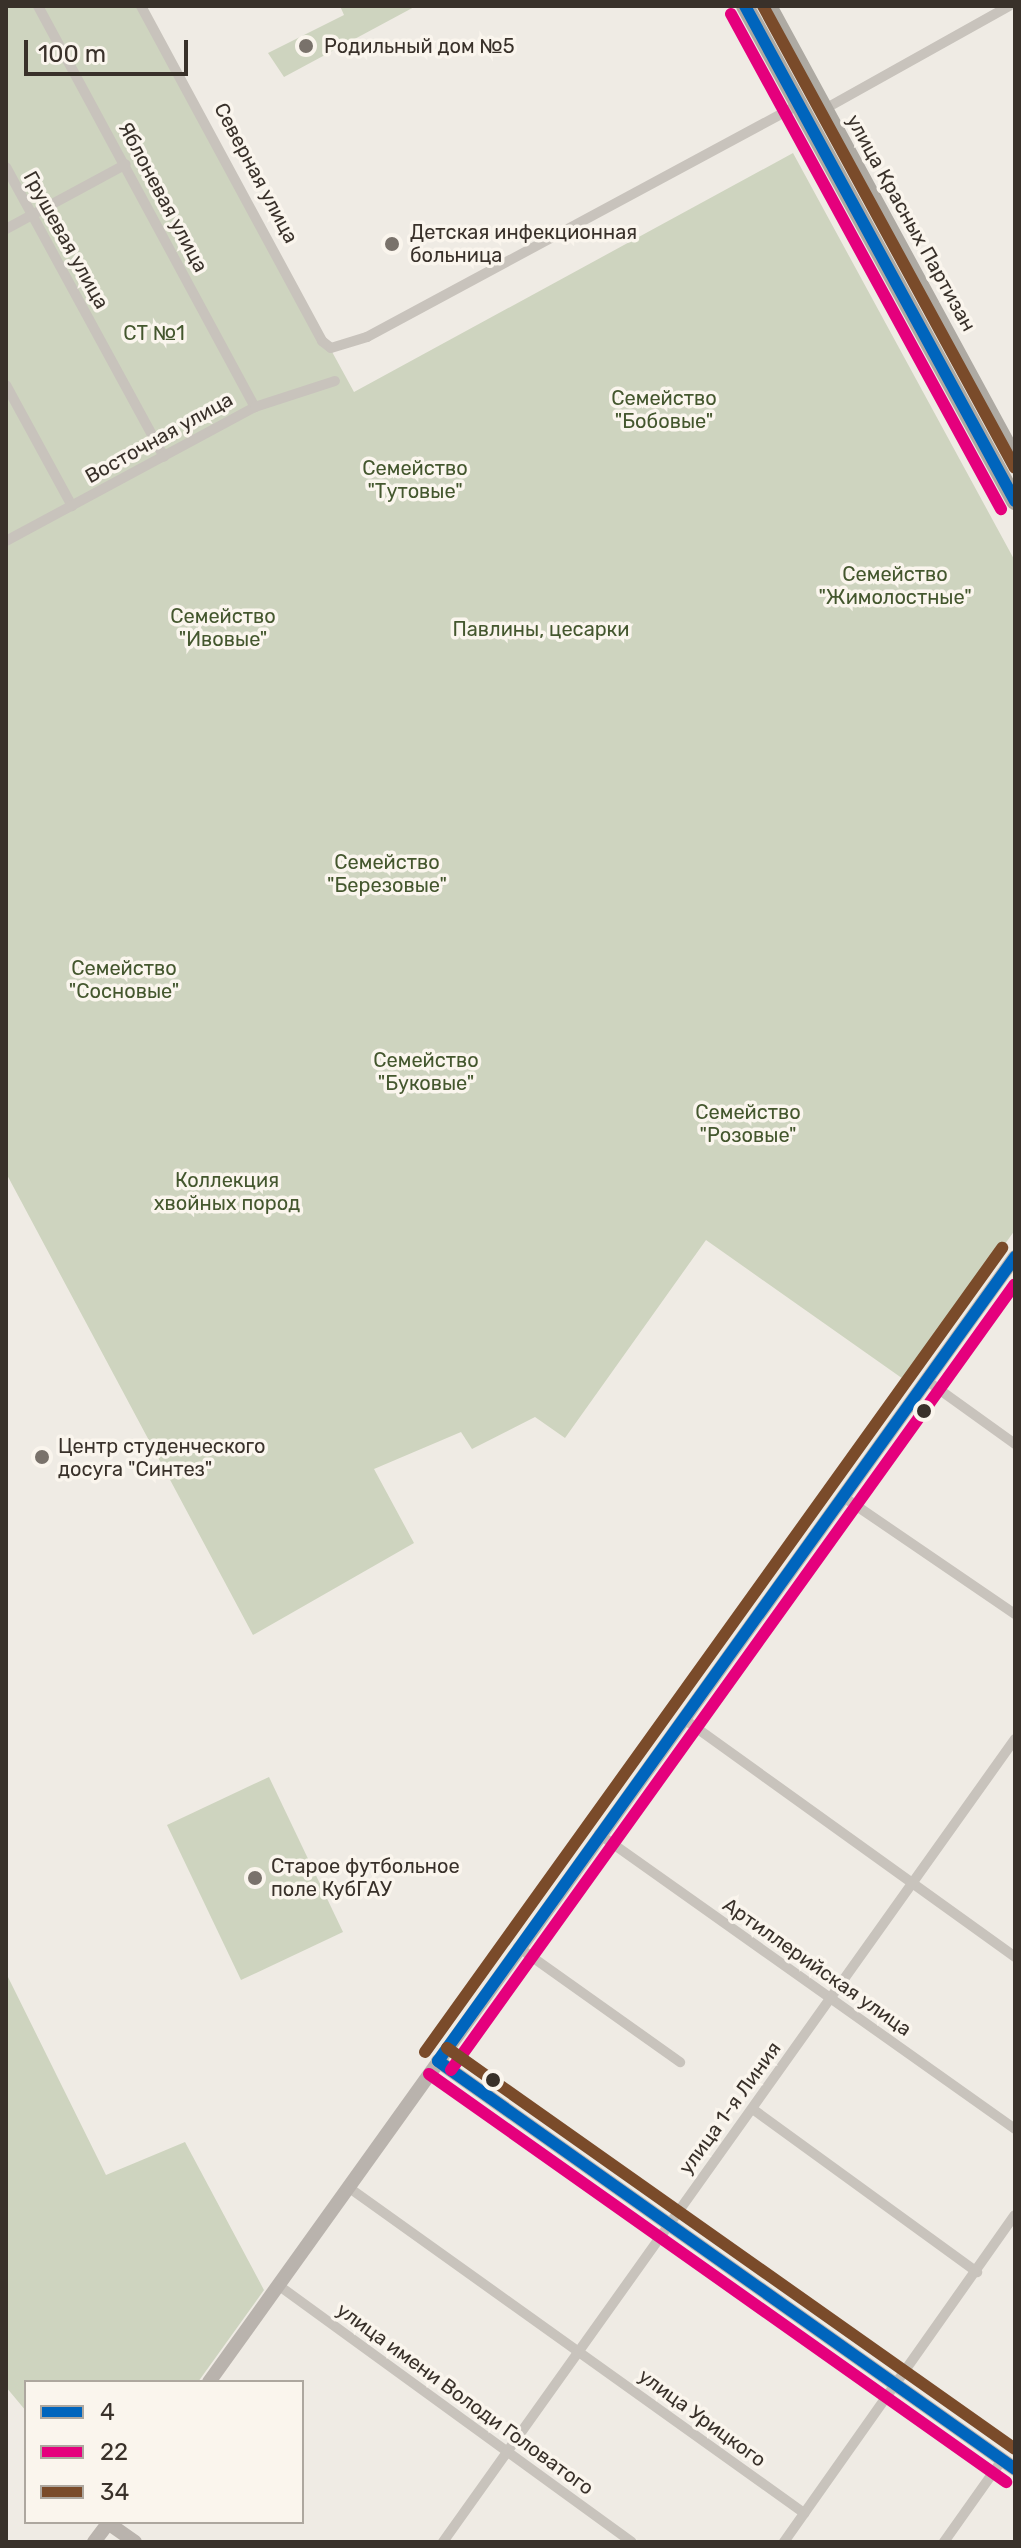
<!DOCTYPE html>
<meta charset="utf-8">
<style>
body{margin:0}
#map{position:relative;width:1021px;height:2548px;overflow:hidden;background:#efebe4;font-family:Rubik,sans-serif}
div>[style]{position:absolute}
.green>*{inset:0;background:#ced4bf}
.street>*{height:10px;margin:-5px;padding:0 5px;transform-origin:5px;border-radius:5px;background:#c8c3bc}
.secondary>*{height:14px;margin:-7px;padding:0 7px;transform-origin:7px;border-radius:7px;background:#b9b3ad}
.highway>*{height:18px;margin:-9px;padding:0 9px;transform-origin:9px;border-radius:9px;background:#aeaaa3}
.bus-1>*{height:12px;margin:-6px;padding:0 6px;transform-origin:6px;border-radius:6px;background:#0065bd}
.bus-2>*{height:12px;margin:-6px;padding:0 6px;transform-origin:6px;border-radius:6px;background:#e5007d}
.bus-3>*{height:12px;margin:-6px;padding:0 6px;transform-origin:6px;border-radius:6px;background:#7a4b2a}
.dots>*{width:22px;height:22px;translate:-50% -50%;box-sizing:border-box;border:4px solid #faf5ed;border-radius:50%}
span{translate:-50% -50%;white-space:nowrap;text-align:center;line-height:1.15;-webkit-text-stroke:7px #faf5ed;paint-order:stroke}
.poi-label{font-size:20px;color:#39312a}
.left{translate:0 -50%;text-align:left}
.street-label{font-size:20px;color:#39312a}
.park-label{font-size:20px;color:#44572e}
.frame{position:absolute;inset:0;border:8px solid #39312a;pointer-events:none}
.legend{position:absolute;left:24px;top:2380px;width:280px;height:144px;box-sizing:border-box;background:#faf5ed;border:2px solid #ada79f;margin:0;padding:10px 14px;list-style:none;font-size:24px;color:#39312a}
.legend li{display:flex;align-items:center;gap:16px;height:40px}
.legend b{width:40px;border:2px solid #ada79f}
.scale{position:absolute;left:24px;top:40px;width:164px;height:36px;box-sizing:border-box;border:4px solid #39312a;border-top:0;padding-left:10px;font-size:24px;line-height:28px;white-space:nowrap;color:#39312a;-webkit-text-stroke:6px #faf5ed;paint-order:stroke}
</style>
<div id="map">
<div class="green">
<div style="clip-path:polygon(6px 6px,143px 6px,354px 392px,793px 153px,1015px 561px,1015px 1230px,906px 1381px,706px 1240px,565px 1438px,535px 1417px,472px 1449px,461px 1432px,374px 1469px,414px 1543px,253px 1635px,6px 1173px)"></div>
<div style="clip-path:polygon(340px 6px,416px 6px,284px 77px,268px 53px,344px 15px)"></div>
<div style="clip-path:polygon(269px 1777px,343px 1932px,241px 1980px,167px 1825px)"></div>
<div style="clip-path:polygon(6px 1973px,106px 2175px,185px 2142px,264px 2290px,198px 2382px,26px 2382px,26px 2411px,6px 2387px)"></div>
</div>
<div class="street">
<div style="left:38px;top:6px;width:456px;rotate:61.6deg"></div>
<div style="left:141px;top:6px;width:381px;rotate:61.6deg"></div>
<div style="left:322px;top:341px;width:11px;rotate:38deg"></div>
<div style="left:331px;top:348px;width:38px;rotate:-17deg"></div>
<div style="left:367px;top:337px;width:492px;rotate:-28.3deg"></div>
<div style="left:823px;top:110px;width:213px;rotate:-29.2deg"></div>
<div style="left:6px;top:167px;width:330px;rotate:61.4deg"></div>
<div style="left:6px;top:229px;width:136px;rotate:-28.4deg"></div>
<div style="left:6px;top:385px;width:138px;rotate:61.4deg"></div>
<div style="left:6px;top:541px;width:283px;rotate:-28.3deg"></div>
<div style="left:255px;top:407px;width:84px;rotate:-18deg"></div>
<div style="left:926px;top:1380px;width:110px;rotate:35.7deg"></div>
<div style="left:842px;top:1496px;width:209px;rotate:34.3deg"></div>
<div style="left:684px;top:1719px;width:408px;rotate:35.7deg"></div>
<div style="left:599px;top:1834px;width:510px;rotate:35.34deg"></div>
<div style="left:518px;top:1947px;width:199px;rotate:35.4deg"></div>
<div style="left:754px;top:2110px;width:276px;rotate:36deg"></div>
<div style="left:348px;top:2187px;width:561px;rotate:35.56deg"></div>
<div style="left:278px;top:2285px;width:437px;rotate:36deg"></div>
<div style="left:443px;top:2542px;width:986px;rotate:-54.54deg"></div>
<div style="left:784px;top:2542px;width:400px;rotate:-54.8deg"></div>
<div style="left:944px;top:2542px;width:100px;rotate:-54.7deg"></div>
</div>
<div class="secondary">
<div style="left:438px;top:2061px;width:707px;rotate:35.26deg"></div>
<div style="left:209px;top:2382px;width:1384px;rotate:-54.38deg"></div>
<div style="left:108px;top:2523px;width:33px;rotate:35deg"></div>
<div style="left:94px;top:2542px;width:25px;rotate:-53deg"></div>
</div>
<div class="highway">
<div style="left:745px;top:6px;width:564px;rotate:61.39deg"></div>
<div style="left:768px;top:6px;width:517px;rotate:61.45deg"></div>
</div>
<div class="bus-1">
<div style="left:745px;top:6px;width:564px;rotate:61.39deg"></div>
<div style="left:438px;top:2061px;width:990px;rotate:-54.33deg"></div>
<div style="left:438px;top:2061px;width:707px;rotate:35.26deg"></div>
</div>
<div class="bus-2">
<div style="left:731px;top:14px;width:564px;rotate:61.39deg"></div>
<div style="left:451px;top:2070px;width:967px;rotate:-54.34deg"></div>
<div style="left:429px;top:2074px;width:707px;rotate:35.26deg"></div>
</div>
<div class="bus-3">
<div style="left:763px;top:6px;width:526px;rotate:61.39deg"></div>
<div style="left:447px;top:2048px;width:695px;rotate:35.22deg"></div>
<div style="left:425px;top:2052px;width:990px;rotate:-54.33deg"></div>
</div>
<div class="dots">
<div style="left:306px;top:46px;background:#79726b"></div>
<div style="left:392px;top:244px;background:#79726b"></div>
<div style="left:924px;top:1411px;background:#39312a"></div>
<div style="left:42px;top:1457px;background:#79726b"></div>
<div style="left:255px;top:1878px;background:#79726b"></div>
<div style="left:493px;top:2080px;background:#39312a"></div>
</div>
<div class="poi-label">
<span class="left" style="left:324px;top:46px">Родильный дом №5</span>
<span class="left" style="left:410px;top:244px">Детская инфекционная<br>больница</span>
<span class="left" style="left:58px;top:1458px">Центр студенческого<br>досуга "Синтез"</span>
<span class="left" style="left:271px;top:1878px">Старое футбольное<br>поле КубГАУ</span>
</div>
<div class="street-label">
<span style="left:256px;top:173px;rotate:62deg">Северная улица</span>
<span style="left:163px;top:197px;rotate:62deg">Яблоневая улица</span>
<span style="left:911px;top:223px;rotate:61deg">улица Красных Партизан</span>
<span style="left:66px;top:240px;rotate:61deg">Грушевая улица</span>
<span style="left:159px;top:438px;rotate:-29deg">Восточная улица</span>
<span style="left:817px;top:1967px;rotate:35deg">Артиллерийская улица</span>
<span style="left:730px;top:2108px;rotate:-54deg">улица 1-я Линия</span>
<span style="left:465px;top:2399px;rotate:36deg">улица имени Володи Головатого</span>
<span style="left:702px;top:2418px;rotate:36deg">улица Урицкого</span>
</div>
<div class="park-label">
<span style="left:154px;top:333px">СТ №1</span>
<span style="left:664px;top:410px">Семейство<br>"Бобовые"</span>
<span style="left:415px;top:480px">Семейство<br>"Тутовые"</span>
<span style="left:895px;top:586px">Семейство<br>"Жимолостные"</span>
<span style="left:223px;top:628px">Семейство<br>"Ивовые"</span>
<span style="left:541px;top:629px">Павлины, цесарки</span>
<span style="left:387px;top:874px">Семейство<br>"Березовые"</span>
<span style="left:124px;top:980px">Семейство<br>"Сосновые"</span>
<span style="left:426px;top:1072px">Семейство<br>"Буковые"</span>
<span style="left:748px;top:1124px">Семейство<br>"Розовые"</span>
<span style="left:227px;top:1192px">Коллекция<br>хвойных пород</span>
</div>
<div class="frame"></div>
<ul class="legend">
<li><b style="height:10px;background:#0065bd"></b>4</li>
<li><b style="height:10px;background:#e5007d"></b>22</li>
<li><b style="height:10px;background:#7a4b2a"></b>34</li>
</ul>
<div class="scale">100 m</div>
</div>
